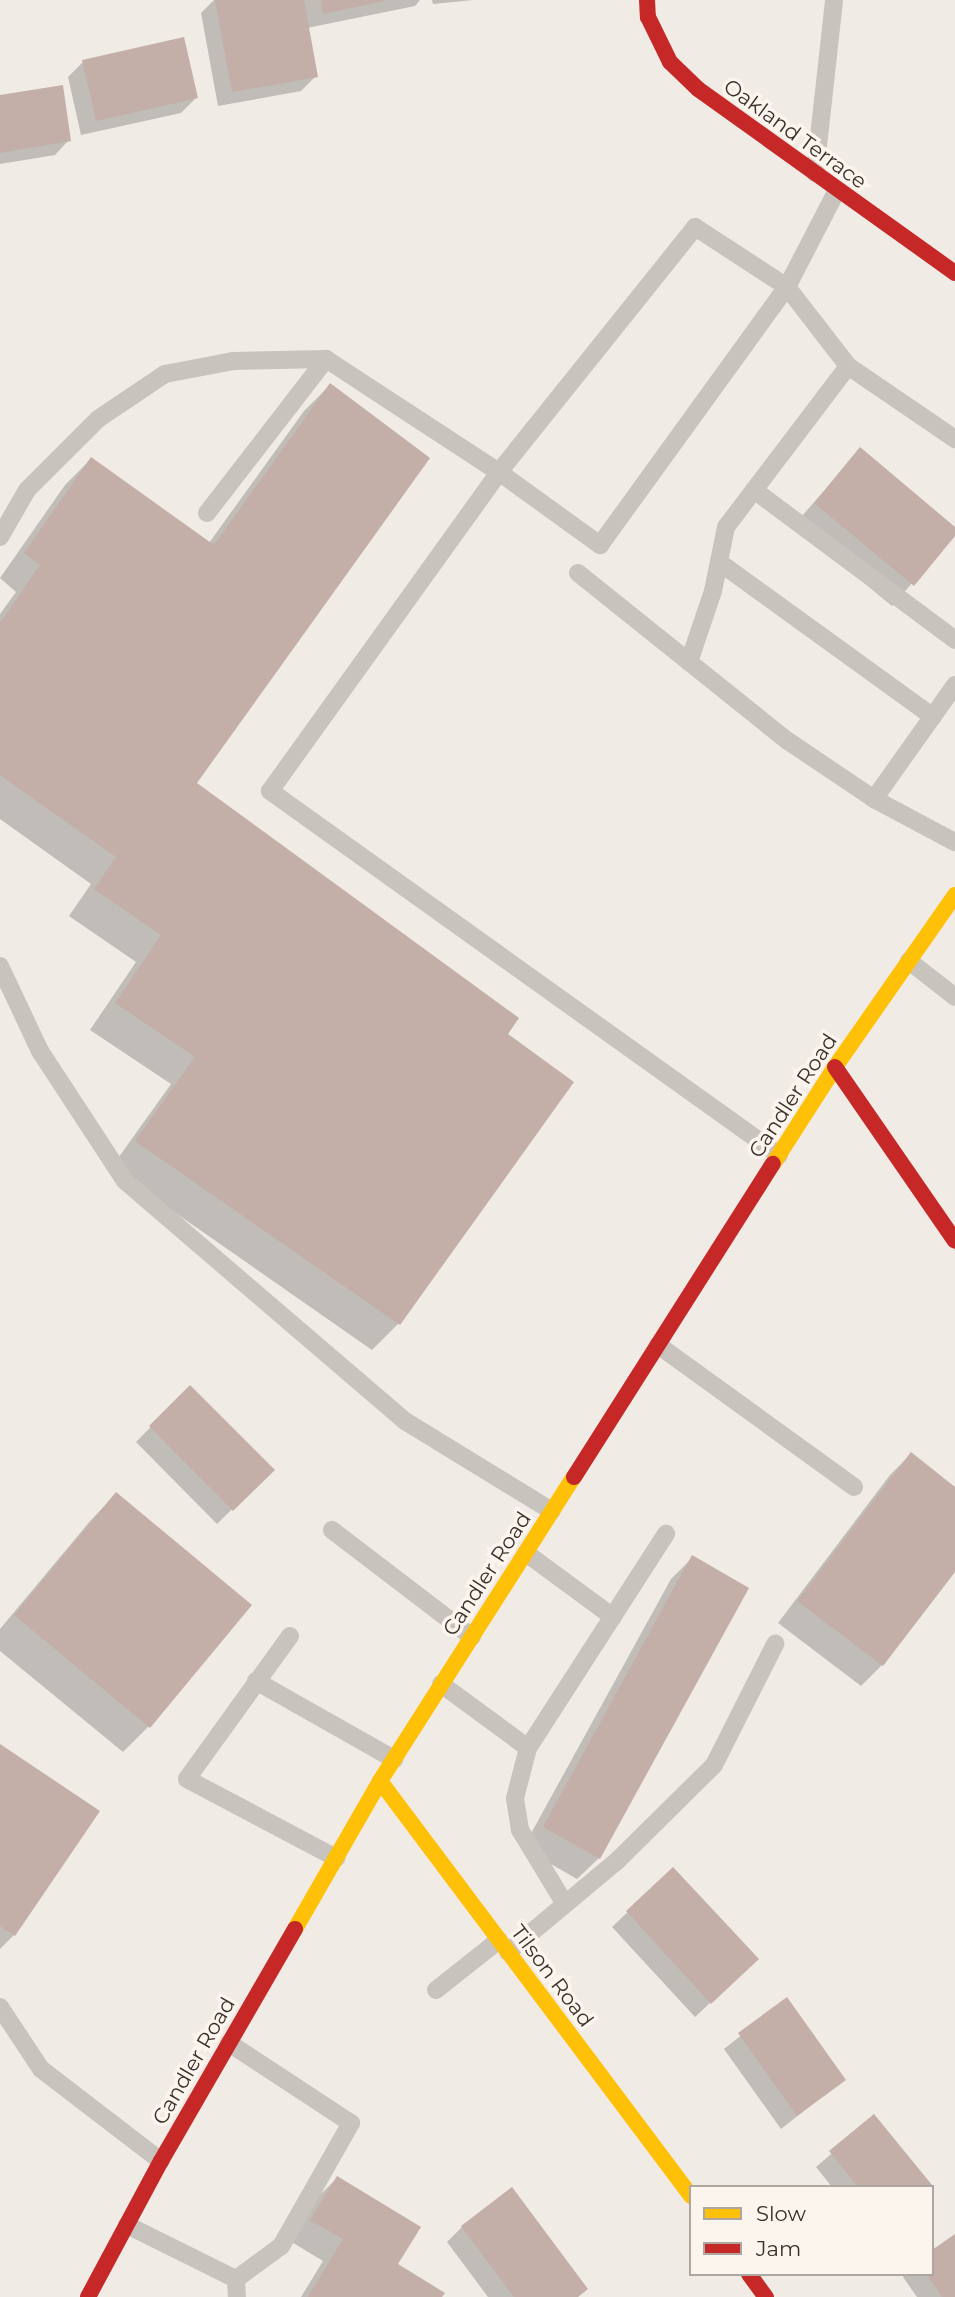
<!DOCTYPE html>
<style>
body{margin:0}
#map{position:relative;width:955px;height:2297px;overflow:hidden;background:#f0ebe5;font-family:Montserrat,sans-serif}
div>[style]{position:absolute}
.shadow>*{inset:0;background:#0003}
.building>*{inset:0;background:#c3afa7}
.lane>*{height:18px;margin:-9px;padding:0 9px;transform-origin:9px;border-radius:9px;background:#c9c3be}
.slow>*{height:16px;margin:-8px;padding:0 8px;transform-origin:8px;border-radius:8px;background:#ffc107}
.jam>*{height:16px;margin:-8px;padding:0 8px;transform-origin:8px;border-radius:8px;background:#c62828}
span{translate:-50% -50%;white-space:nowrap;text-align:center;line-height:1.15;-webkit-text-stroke:7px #fbf5ee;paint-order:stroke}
.street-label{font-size:21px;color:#3b302b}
.legend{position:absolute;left:689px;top:2185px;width:245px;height:91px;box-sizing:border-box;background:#fbf5ee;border:2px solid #aea6a0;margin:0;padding:9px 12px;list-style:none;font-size:21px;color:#3b302b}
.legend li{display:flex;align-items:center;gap:14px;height:35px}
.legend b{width:35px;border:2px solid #aea6a0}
</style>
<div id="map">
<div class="shadow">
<div style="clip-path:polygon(214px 0,420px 0,415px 6px,307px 28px,316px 76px,301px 91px,218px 106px,201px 13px)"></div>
<div style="clip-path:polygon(432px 0,473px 0,433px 4px)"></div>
<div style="clip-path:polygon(83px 62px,196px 98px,181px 113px,81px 135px,68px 77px)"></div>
<div style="clip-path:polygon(0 97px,69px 140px,55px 155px,0 164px)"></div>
<div style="clip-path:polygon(330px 385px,195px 783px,505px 1035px,398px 1324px,372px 1350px,111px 1168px,171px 1084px,90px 1030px,136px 962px,69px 916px,91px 884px,0 819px,0 614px,16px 592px,0 578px,65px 485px,91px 459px,209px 543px,304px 411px)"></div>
<div style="clip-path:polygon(860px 450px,955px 529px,955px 534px,892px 606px,794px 525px)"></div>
<div style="clip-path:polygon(190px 1387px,272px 1470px,217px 1524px,136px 1442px)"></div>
<div style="clip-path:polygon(911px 1454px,955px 1489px,955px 1569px,882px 1665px,861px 1686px,778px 1623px,890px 1475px)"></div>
<div style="clip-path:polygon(116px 1494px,149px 1726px,123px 1752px,0 1651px,0 1629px,91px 1520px)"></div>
<div style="clip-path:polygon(692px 1558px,747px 1588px,599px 1858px,577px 1879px,523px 1848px,671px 1579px)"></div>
<div style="clip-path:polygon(0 1746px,98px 1812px,14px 1935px,0 1949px)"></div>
<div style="clip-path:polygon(673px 1869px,742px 1973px,695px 2017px,612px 1927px)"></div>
<div style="clip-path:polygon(787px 1999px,844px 2079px,781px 2129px,724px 2049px)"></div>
<div style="clip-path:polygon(874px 2117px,928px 2187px,832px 2187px,816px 2167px)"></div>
<div style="clip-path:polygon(337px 2178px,396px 2265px,440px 2297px,301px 2297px,323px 2261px,290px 2241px,316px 2199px)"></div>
<div style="clip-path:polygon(462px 2227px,578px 2297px,488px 2297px,447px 2242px)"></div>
<div style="clip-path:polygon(955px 2236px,955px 2297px,917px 2297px,903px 2277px,906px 2274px,932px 2274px)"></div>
</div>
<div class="building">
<div style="clip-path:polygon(215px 0,304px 0,318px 77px,232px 92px)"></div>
<div style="clip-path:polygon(321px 0,384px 0,384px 1px,323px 14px)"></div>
<div style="clip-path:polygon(184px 37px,198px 98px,96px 121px,82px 60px)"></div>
<div style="clip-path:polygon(63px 85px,71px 141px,0 153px,0 95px)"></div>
<div style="clip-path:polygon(330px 383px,430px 458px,197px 783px,519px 1018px,508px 1034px,574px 1082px,400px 1325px,135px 1141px,195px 1057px,115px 1003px,161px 935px,94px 889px,116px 857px,0 775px,0 623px,40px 565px,24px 553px,91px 457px,214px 545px)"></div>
<div style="clip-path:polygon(860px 447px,955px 527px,955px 536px,914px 586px,814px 503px)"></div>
<div style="clip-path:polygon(190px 1385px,275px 1470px,233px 1511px,149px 1426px)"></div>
<div style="clip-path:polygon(911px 1452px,955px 1487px,955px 1572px,883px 1666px,797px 1601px)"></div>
<div style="clip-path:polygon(116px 1492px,252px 1605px,150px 1728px,14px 1615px)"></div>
<div style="clip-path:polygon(692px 1555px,749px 1588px,600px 1859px,543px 1827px)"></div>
<div style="clip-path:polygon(0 1744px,100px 1811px,15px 1936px,0 1926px)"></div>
<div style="clip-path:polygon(673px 1867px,759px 1959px,711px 2004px,626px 1911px)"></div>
<div style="clip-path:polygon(787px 1997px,846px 2080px,797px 2116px,738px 2033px)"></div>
<div style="clip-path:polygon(874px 2114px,932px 2185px,930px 2187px,858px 2187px,829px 2151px)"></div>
<div style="clip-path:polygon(337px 2176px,421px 2227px,398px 2264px,445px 2293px,442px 2297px,308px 2297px,343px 2239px,310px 2220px)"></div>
<div style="clip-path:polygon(512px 2187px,588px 2289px,578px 2297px,514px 2297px,461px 2226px)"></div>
<div style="clip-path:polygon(955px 2234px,955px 2297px,942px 2297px,926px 2274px,932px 2274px,932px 2250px)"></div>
</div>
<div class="lane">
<div style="left:815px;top:173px;width:174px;rotate:-83.7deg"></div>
<div style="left:754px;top:490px;width:251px;rotate:36.7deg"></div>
<div style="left:207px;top:513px;width:195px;rotate:-52.3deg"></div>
<div style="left:0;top:537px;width:54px;rotate:-60.1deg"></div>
<div style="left:27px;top:490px;width:100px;rotate:-45deg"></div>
<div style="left:98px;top:419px;width:81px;rotate:-33.9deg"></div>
<div style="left:165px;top:374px;width:69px;rotate:-10.8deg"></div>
<div style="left:233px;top:361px;width:93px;rotate:-1.2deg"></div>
<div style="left:326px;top:359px;width:207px;rotate:33.2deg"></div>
<div style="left:499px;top:472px;width:125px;rotate:35.9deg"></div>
<div style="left:600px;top:545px;width:319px;rotate:-54.1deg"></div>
<div style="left:787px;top:287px;width:109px;rotate:-62.7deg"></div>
<div style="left:719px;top:562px;width:264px;rotate:35.9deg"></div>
<div style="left:578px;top:573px;width:269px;rotate:38.7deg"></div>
<div style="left:788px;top:741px;width:104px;rotate:34deg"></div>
<div style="left:874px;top:799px;width:92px;rotate:28deg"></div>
<div style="left:689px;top:662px;width:75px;rotate:-71.3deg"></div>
<div style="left:713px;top:591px;width:65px;rotate:-78.5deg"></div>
<div style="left:726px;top:527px;width:202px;rotate:-52.8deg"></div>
<div style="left:874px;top:799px;width:140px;rotate:-54.6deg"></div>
<div style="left:909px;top:961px;width:58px;rotate:38deg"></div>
<div style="left:0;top:966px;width:94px;rotate:64.8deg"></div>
<div style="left:40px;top:1051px;width:155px;rotate:56.8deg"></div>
<div style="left:125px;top:1181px;width:369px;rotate:40.6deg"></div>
<div style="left:405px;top:1421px;width:172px;rotate:31.5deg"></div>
<div style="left:779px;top:1155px;width:626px;rotate:-144.43deg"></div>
<div style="left:270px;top:791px;width:393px;rotate:-54.3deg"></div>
<div style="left:499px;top:472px;width:314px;rotate:-51.3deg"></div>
<div style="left:695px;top:227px;width:110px;rotate:33.1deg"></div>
<div style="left:787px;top:287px;width:100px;rotate:52.3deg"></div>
<div style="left:848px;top:366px;width:130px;rotate:34.3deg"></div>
<div style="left:658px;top:1345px;width:242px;rotate:35.9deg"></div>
<div style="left:332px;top:1530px;width:176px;rotate:37.4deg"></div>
<div style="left:526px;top:1553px;width:108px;rotate:36.3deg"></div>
<div style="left:290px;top:1636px;width:176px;rotate:125.8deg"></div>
<div style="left:187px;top:1779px;width:169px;rotate:27.9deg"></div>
<div style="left:256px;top:1681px;width:159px;rotate:29.5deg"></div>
<div style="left:441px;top:1684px;width:108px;rotate:36.3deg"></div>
<div style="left:565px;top:1904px;width:87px;rotate:-121.3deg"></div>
<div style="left:520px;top:1830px;width:32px;rotate:-99deg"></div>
<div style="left:515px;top:1798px;width:52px;rotate:-75.4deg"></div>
<div style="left:528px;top:1748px;width:255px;rotate:-57.2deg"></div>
<div style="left:508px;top:1952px;width:143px;rotate:-39.9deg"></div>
<div style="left:618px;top:1860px;width:135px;rotate:-44.7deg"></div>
<div style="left:714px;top:1765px;width:136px;rotate:-63.2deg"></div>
<div style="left:436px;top:1990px;width:80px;rotate:-38.4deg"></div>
<div style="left:0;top:2007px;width:74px;rotate:56.5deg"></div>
<div style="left:41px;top:2069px;width:151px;rotate:37.5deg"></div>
<div style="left:229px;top:2043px;width:146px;rotate:33.3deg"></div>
<div style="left:351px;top:2123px;width:142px;rotate:119.6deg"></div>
<div style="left:281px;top:2246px;width:56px;rotate:143.7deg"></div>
<div style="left:127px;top:2225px;width:122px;rotate:26.4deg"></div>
<div style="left:236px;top:2279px;width:18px;rotate:87deg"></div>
</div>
<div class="slow">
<div style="left:773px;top:1164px;width:115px;rotate:-57.4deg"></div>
<div style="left:835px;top:1067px;width:210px;rotate:-55.1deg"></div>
<div style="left:380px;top:1781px;width:519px;rotate:53.15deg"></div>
<div style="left:295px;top:1929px;width:171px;rotate:-60.1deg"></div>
<div style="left:380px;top:1781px;width:361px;rotate:-57.5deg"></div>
</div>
<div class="jam">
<div style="left:647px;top:0;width:17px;rotate:87deg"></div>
<div style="left:648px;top:17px;width:50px;rotate:63.9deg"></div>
<div style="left:670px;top:62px;width:39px;rotate:44deg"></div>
<div style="left:698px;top:89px;width:316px;rotate:35.6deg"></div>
<div style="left:835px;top:1067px;width:211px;rotate:55.4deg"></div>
<div style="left:574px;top:1477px;width:371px;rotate:-57.6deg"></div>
<div style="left:749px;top:2274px;width:29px;rotate:54deg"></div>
<div style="left:88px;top:2297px;width:154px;rotate:-61.8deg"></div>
<div style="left:161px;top:2161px;width:268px;rotate:-60deg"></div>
</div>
<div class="street-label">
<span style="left:795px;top:134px;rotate:36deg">Oakland Terrace</span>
<span style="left:793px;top:1096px;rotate:-57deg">Candler Road</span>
<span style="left:487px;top:1574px;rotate:-57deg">Candler Road</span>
<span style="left:552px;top:1976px;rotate:53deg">Tilson Road</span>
<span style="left:194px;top:2061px;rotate:-60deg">Candler Road</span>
</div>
<ul class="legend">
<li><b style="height:9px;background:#ffc107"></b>Slow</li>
<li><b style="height:9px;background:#c62828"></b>Jam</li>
</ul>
</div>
